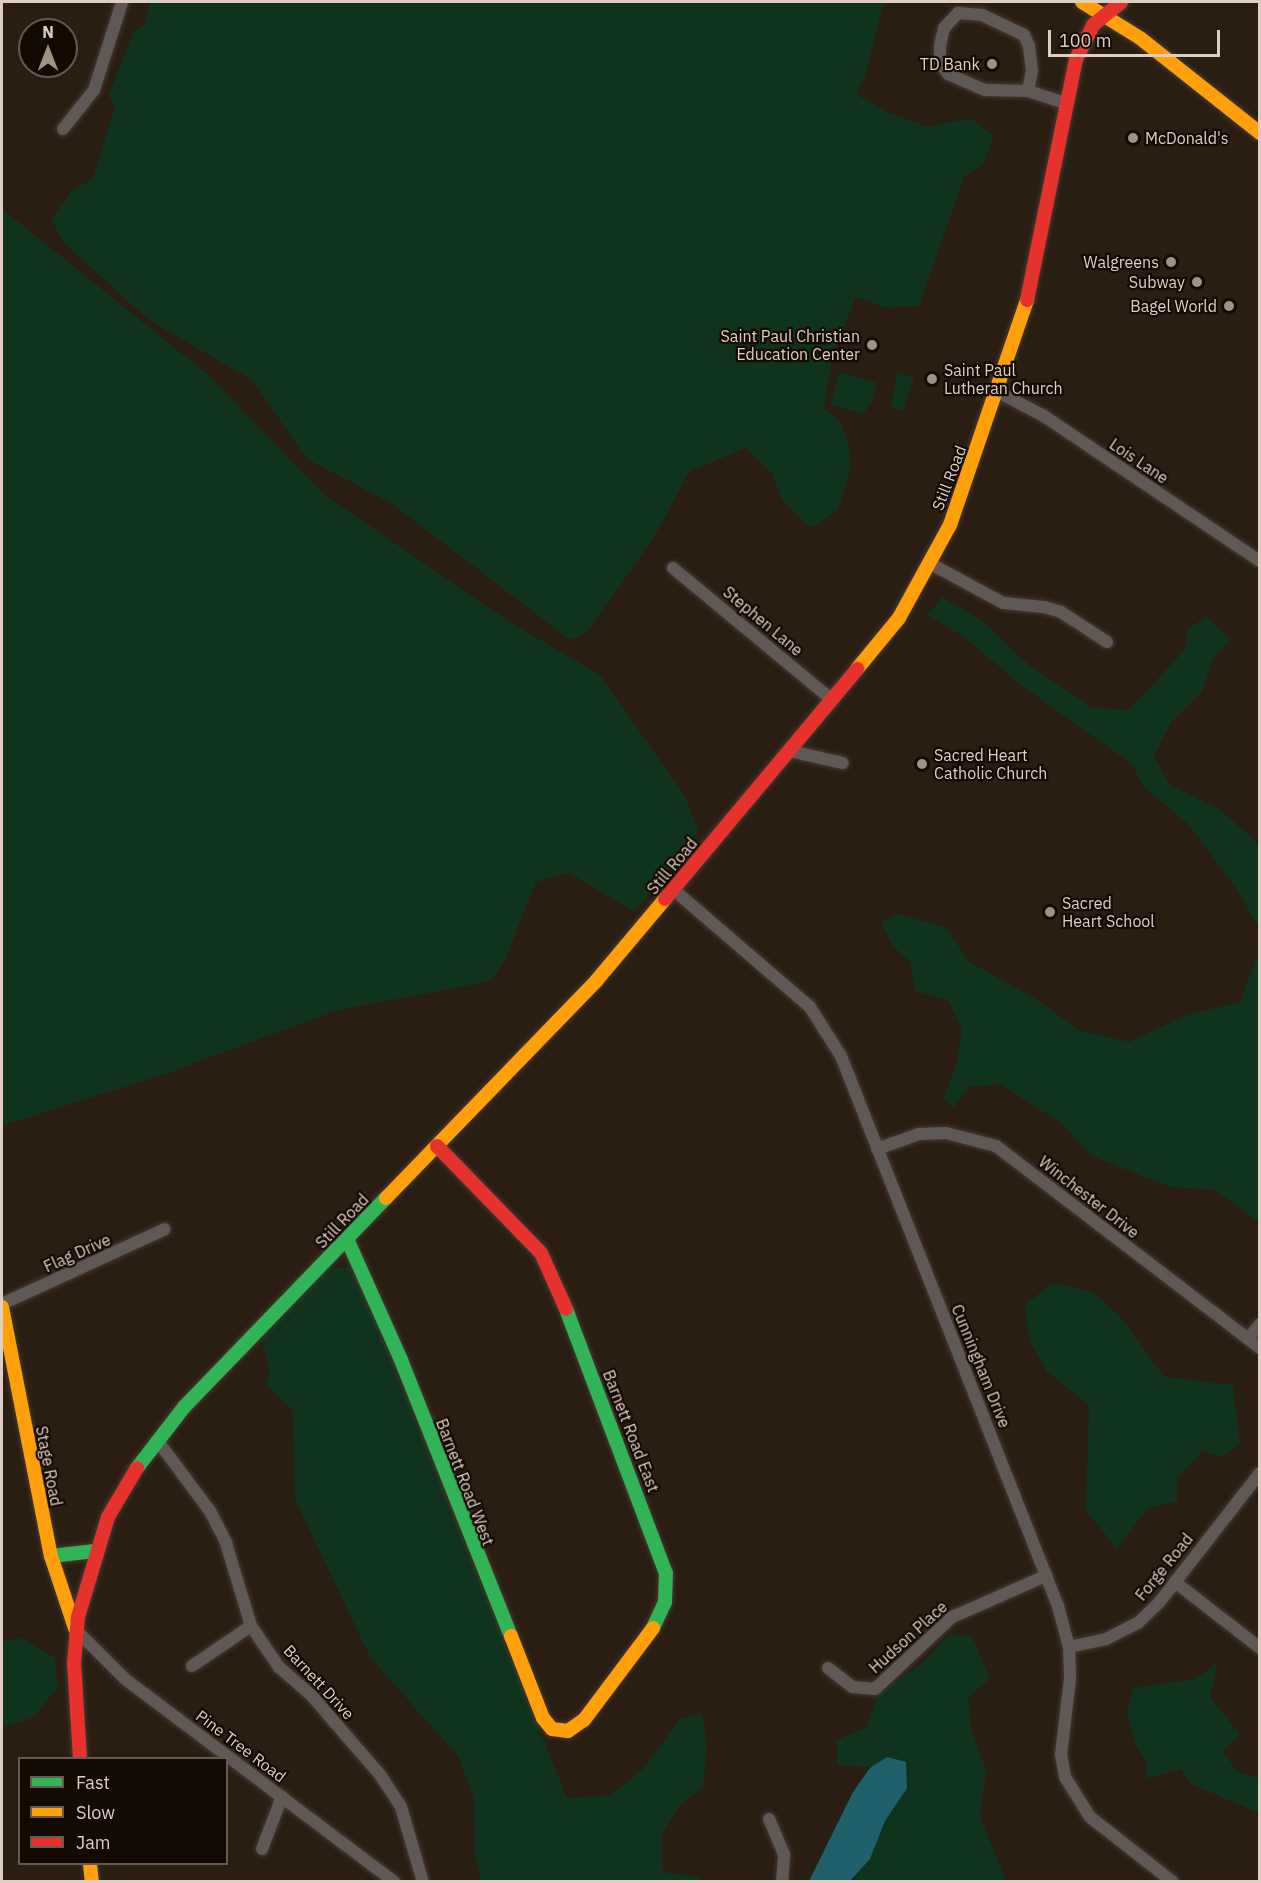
<!DOCTYPE html>
<style>
body{margin:0}
#map{position:relative;width:1261px;height:1883px;overflow:hidden;background:#2a1e13;font-family:"IBM Plex Sans",sans-serif}
div>[style]{position:absolute}
.green>*{inset:0;background:#10331d}
.water>*{inset:0;background:#1f606a}
.roads{filter:drop-shadow(0 0 2px #453a31) drop-shadow(0 0 2px #453a31)}
.street>*{height:12px;margin:-6px;padding:0 6px;transform-origin:6px;border-radius:6px;background:#5f5854}
.fast>*{height:14px;margin:-7px;padding:0 7px;transform-origin:7px;border-radius:7px;background:#30b455}
.slow>*{height:14px;margin:-7px;padding:0 7px;transform-origin:7px;border-radius:7px;background:#ff9f0a}
.jam>*{height:14px;margin:-7px;padding:0 7px;transform-origin:7px;border-radius:7px;background:#e5322d}
.dots>*{width:16px;height:16px;translate:-50% -50%;box-sizing:border-box;border:3px solid #140a04;border-radius:50%}
span{translate:-50% -50%;white-space:nowrap;text-align:center;line-height:1.15;-webkit-text-stroke:4.5px #140a04;paint-order:stroke}
.poi-label{font-size:16px;color:#dfcfc3}
.right{translate:-100% -50%;text-align:right}
.left{translate:0 -50%;text-align:left}
.street-label{font-size:16px;color:#dfcfc3}
.frame{position:absolute;inset:0;border:3px solid #dfcfc3;pointer-events:none}
.legend{position:absolute;left:18px;top:1757px;width:210px;height:108px;box-sizing:border-box;background:#140a04;border:2px solid #655950;margin:0;padding:8px 10px;list-style:none;font-size:18px;color:#dfcfc3}
.legend li{display:flex;align-items:center;gap:12px;height:30px}
.legend b{width:30px;border:2px solid #655950}
.north{position:absolute;left:18px;top:18px;width:60px;height:60px;box-sizing:border-box;background:#140a04;border:2px solid #655950;border-radius:50%;rotate:0deg;font-size:16px;font-weight:700;line-height:24px;text-align:center;color:#dfcfc3}
.north::after{content:'';display:block;margin:auto;width:21px;height:27px;background:#a09185;clip-path:polygon(50% 0,100% 100%,50% 72%,0 100%)}
.scale{position:absolute;left:1048px;top:30px;width:172px;height:27px;box-sizing:border-box;border:3px solid #dfcfc3;border-top:0;padding-left:8px;font-size:18px;line-height:21px;white-space:nowrap;color:#dfcfc3;-webkit-text-stroke:4px #140a04;paint-order:stroke}
</style>
<div id="map">
<div class="green">
<div style="clip-path:polygon(150px 2px,884px 2px,865px 76px,856px 94px,885px 111px,928px 127px,970px 118px,994px 136px,983px 164px,964px 177px,919px 306px,887px 308px,856px 297px,833px 354px,824px 408px,840px 421px,849px 444px,850px 471px,838px 510px,811px 528px,782px 499px,772px 473px,745px 448px,689px 472px,654px 537px,624px 580px,586px 633px,570px 640px,391px 503px,307px 459px,252px 380px,149px 320px,65px 244px,51px 220px,70px 193px,93px 178px,115px 108px,109px 95px,133px 33px,145px 24px)"></div>
<div style="clip-path:polygon(2px 209px,206px 373px,326px 496px,511px 623px,600px 675px,685px 796px,698px 831px,635px 912px,569px 873px,536px 882px,505px 960px,491px 981px,335px 1011px,168px 1073px,2px 1126px)"></div>
<div style="clip-path:polygon(839px 372px,877px 383px,874px 398px,863px 414px,831px 405px)"></div>
<div style="clip-path:polygon(897px 372px,914px 377px,903px 411px,891px 407px)"></div>
<div style="clip-path:polygon(942px 597px,981px 620px,1030px 666px,1091px 707px,1128px 710px,1185px 650px,1188px 629px,1206px 617px,1231px 639px,1213px 659px,1202px 691px,1171px 722px,1154px 756px,1170px 785px,1221px 810px,1259px 845px,1259px 928px,1238px 891px,1189px 825px,1144px 787px,1131px 763px,1022px 686px,963px 636px,927px 615px)"></div>
<div style="clip-path:polygon(898px 914px,946px 927px,969px 962px,1038px 1000px,1078px 1030px,1129px 1042px,1187px 1015px,1240px 1002px,1259px 952px,1259px 1222px,1215px 1190px,1170px 1187px,1092px 1156px,1060px 1122px,1000px 1084px,969px 1087px,953px 1108px,944px 1098px,956px 1065px,962px 1030px,948px 1000px,915px 991px,911px 963px,894px 947px,881px 923px)"></div>
<div style="clip-path:polygon(347px 1267px,360px 1281px,567px 1798px,611px 1795px,644px 1768px,681px 1718px,702px 1714px,707px 1745px,703px 1787px,679px 1806px,662px 1835px,663px 1872px,697px 1877px,702px 1881px,481px 1881px,475px 1855px,474px 1798px,458px 1756px,370px 1657px,295px 1499px,293px 1411px,267px 1386px,269px 1369px,262px 1339px,329px 1269px)"></div>
<div style="clip-path:polygon(1052px 1283px,1093px 1292px,1120px 1316px,1164px 1377px,1233px 1385px,1240px 1444px,1222px 1457px,1202px 1451px,1177px 1477px,1177px 1502px,1148px 1508px,1117px 1548px,1086px 1511px,1089px 1405px,1047px 1372px,1029px 1339px,1025px 1305px)"></div>
<div style="clip-path:polygon(949px 1635px,972px 1636px,990px 1678px,968px 1699px,971px 1728px,986px 1771px,980px 1816px,1006px 1881px,850px 1881px,870px 1859px,885px 1821px,907px 1788px,887px 1757px,870px 1768px,837px 1765px,837px 1740px,866px 1728px,878px 1695px,922px 1663px)"></div>
<div style="clip-path:polygon(21px 1638px,55px 1658px,58px 1688px,32px 1718px,2px 1727px,2px 1641px)"></div>
<div style="clip-path:polygon(1218px 1662px,1210px 1697px,1240px 1734px,1223px 1752px,1237px 1771px,1259px 1779px,1259px 1813px,1191px 1784px,1181px 1769px,1147px 1779px,1147px 1763px,1135px 1743px,1127px 1713px,1133px 1688px,1195px 1679px)"></div>
</div>
<div class="water">
<div style="clip-path:polygon(887px 1757px,906px 1762px,907px 1788px,885px 1821px,870px 1859px,850px 1881px,809px 1881px,853px 1792px,870px 1768px)"></div>
</div>
<div class="roads">
<div class="street">
<div style="left:1028px;top:91px;width:20px;rotate:-79deg"></div>
<div style="left:1032px;top:71px;width:25px;rotate:-97deg"></div>
<div style="left:1029px;top:46px;width:12px;rotate:-114deg"></div>
<div style="left:1024px;top:35px;width:47px;rotate:-154.5deg"></div>
<div style="left:982px;top:15px;width:24px;rotate:-175deg"></div>
<div style="left:958px;top:13px;width:21px;rotate:133deg"></div>
<div style="left:944px;top:28px;width:18px;rotate:103deg"></div>
<div style="left:940px;top:46px;width:16px;rotate:90deg"></div>
<div style="left:940px;top:62px;width:14px;rotate:56deg"></div>
<div style="left:948px;top:74px;width:40px;rotate:23.4deg"></div>
<div style="left:985px;top:90px;width:43px;rotate:1.3deg"></div>
<div style="left:1028px;top:91px;width:39px;rotate:18deg"></div>
<div style="left:63px;top:129px;width:50px;rotate:-51.5deg"></div>
<div style="left:94px;top:90px;width:92px;rotate:-72.3deg"></div>
<div style="left:998px;top:392px;width:52px;rotate:27.6deg"></div>
<div style="left:1044px;top:416px;width:260px;rotate:33.9deg"></div>
<div style="left:931px;top:564px;width:82px;rotate:28.4deg"></div>
<div style="left:1003px;top:603px;width:41px;rotate:5.6deg"></div>
<div style="left:1044px;top:607px;width:18px;rotate:16deg"></div>
<div style="left:1061px;top:612px;width:55px;rotate:33.1deg"></div>
<div style="left:673px;top:568px;width:207px;rotate:39.7deg"></div>
<div style="left:790px;top:751px;width:54px;rotate:12.8deg"></div>
<div style="left:674px;top:890px;width:179px;rotate:40.7deg"></div>
<div style="left:810px;top:1007px;width:58px;rotate:57.7deg"></div>
<div style="left:841px;top:1056px;width:591px;rotate:68.47deg"></div>
<div style="left:1058px;top:1606px;width:42px;rotate:75deg"></div>
<div style="left:1069px;top:1647px;width:32px;rotate:88deg"></div>
<div style="left:1070px;top:1679px;width:76px;rotate:96.8deg"></div>
<div style="left:1061px;top:1754px;width:23px;rotate:80deg"></div>
<div style="left:1065px;top:1777px;width:47px;rotate:58deg"></div>
<div style="left:1090px;top:1817px;width:105px;rotate:38.1deg"></div>
<div style="left:877px;top:1149px;width:45px;rotate:-19.7deg"></div>
<div style="left:919px;top:1134px;width:27px;rotate:-2deg"></div>
<div style="left:946px;top:1133px;width:52px;rotate:14.6deg"></div>
<div style="left:996px;top:1146px;width:332px;rotate:37.4deg"></div>
<div style="left:2px;top:1304px;width:179px;rotate:-24.7deg"></div>
<div style="left:1248px;top:1339px;width:19px;rotate:-51deg"></div>
<div style="left:157px;top:1440px;width:89px;rotate:53.3deg"></div>
<div style="left:210px;top:1511px;width:36px;rotate:63deg"></div>
<div style="left:226px;top:1543px;width:87px;rotate:73.2deg"></div>
<div style="left:251px;top:1626px;width:50px;rotate:55.7deg"></div>
<div style="left:279px;top:1667px;width:44px;rotate:41.3deg"></div>
<div style="left:312px;top:1696px;width:106px;rotate:49.2deg"></div>
<div style="left:381px;top:1776px;width:37px;rotate:57deg"></div>
<div style="left:401px;top:1807px;width:78px;rotate:73.7deg"></div>
<div style="left:1175px;top:1582px;width:108px;rotate:37.8deg"></div>
<div style="left:76px;top:1630px;width:69px;rotate:45deg"></div>
<div style="left:125px;top:1679px;width:337px;rotate:37deg"></div>
<div style="left:1069px;top:1647px;width:38px;rotate:-12deg"></div>
<div style="left:1106px;top:1639px;width:36px;rotate:-27deg"></div>
<div style="left:1138px;top:1623px;width:28px;rotate:-44deg"></div>
<div style="left:1158px;top:1604px;width:166px;rotate:-52.1deg"></div>
<div style="left:192px;top:1666px;width:71px;rotate:-34.1deg"></div>
<div style="left:828px;top:1668px;width:31px;rotate:38deg"></div>
<div style="left:852px;top:1687px;width:23px;rotate:5deg"></div>
<div style="left:875px;top:1689px;width:105px;rotate:-43.1deg"></div>
<div style="left:952px;top:1617px;width:103px;rotate:-23.6deg"></div>
<div style="left:769px;top:1819px;width:39px;rotate:67deg"></div>
<div style="left:784px;top:1855px;width:27px;rotate:94deg"></div>
<div style="left:262px;top:1849px;width:56px;rotate:-69deg"></div>
</div>
<div class="fast">
<div style="left:347px;top:1239px;width:133px;rotate:65.9deg"></div>
<div style="left:401px;top:1360px;width:297px;rotate:68.3deg"></div>
<div style="left:566px;top:1309px;width:282px;rotate:69.3deg"></div>
<div style="left:666px;top:1573px;width:29px;rotate:92deg"></div>
<div style="left:665px;top:1602px;width:29px;rotate:115deg"></div>
<div style="left:137px;top:1468px;width:78px;rotate:-52.3deg"></div>
<div style="left:185px;top:1406px;width:289px;rotate:-46deg"></div>
<div style="left:51px;top:1556px;width:44px;rotate:-6.5deg"></div>
</div>
<div class="slow">
<div style="left:1082px;top:2px;width:68px;rotate:31.8deg"></div>
<div style="left:1140px;top:38px;width:153px;rotate:38.4deg"></div>
<div style="left:857px;top:669px;width:66px;rotate:-50.5deg"></div>
<div style="left:899px;top:618px;width:106px;rotate:-61.3deg"></div>
<div style="left:950px;top:525px;width:238px;rotate:-71.1deg"></div>
<div style="left:386px;top:1198px;width:303px;rotate:-45.9deg"></div>
<div style="left:597px;top:980px;width:106px;rotate:-50deg"></div>
<div style="left:2px;top:1307px;width:254px;rotate:78.9deg"></div>
<div style="left:51px;top:1556px;width:76px;rotate:71.6deg"></div>
<div style="left:511px;top:1636px;width:88px;rotate:68.7deg"></div>
<div style="left:543px;top:1718px;width:14px;rotate:51deg"></div>
<div style="left:552px;top:1729px;width:16px;rotate:7deg"></div>
<div style="left:568px;top:1731px;width:19px;rotate:-35deg"></div>
<div style="left:584px;top:1720px;width:115px;rotate:-53.1deg"></div>
<div style="left:90px;top:1864px;width:18px;rotate:84deg"></div>
</div>
<div class="jam">
<div style="left:1027px;top:300px;width:246px;rotate:-78.5deg"></div>
<div style="left:1076px;top:59px;width:38px;rotate:-63deg"></div>
<div style="left:1093px;top:25px;width:36px;rotate:-39deg"></div>
<div style="left:665px;top:899px;width:300px;rotate:-50.1deg"></div>
<div style="left:437px;top:1146px;width:149px;rotate:45.8deg"></div>
<div style="left:541px;top:1253px;width:61px;rotate:65.9deg"></div>
<div style="left:80px;top:1758px;width:95px;rotate:-93.6deg"></div>
<div style="left:74px;top:1663px;width:46px;rotate:-85deg"></div>
<div style="left:78px;top:1617px;width:104px;rotate:-73.3deg"></div>
<div style="left:108px;top:1517px;width:57px;rotate:-59.4deg"></div>
</div>
</div>
<div class="dots">
<div style="left:992px;top:64px;background:#a09185"></div>
<div style="left:1133px;top:138px;background:#a09185"></div>
<div style="left:1171px;top:262px;background:#a09185"></div>
<div style="left:1197px;top:282px;background:#a09185"></div>
<div style="left:1229px;top:306px;background:#a09185"></div>
<div style="left:872px;top:345px;background:#a09185"></div>
<div style="left:932px;top:379px;background:#a09185"></div>
<div style="left:922px;top:764px;background:#a09185"></div>
<div style="left:1050px;top:912px;background:#a09185"></div>
</div>
<div class="poi-label">
<span class="right" style="left:980px;top:64px">TD Bank</span>
<span class="left" style="left:1145px;top:138px">McDonald's</span>
<span class="right" style="left:1159px;top:262px">Walgreens</span>
<span class="right" style="left:1185px;top:282px">Subway</span>
<span class="right" style="left:1217px;top:306px">Bagel World</span>
<span class="right" style="left:860px;top:345px">Saint Paul Christian<br>Education Center</span>
<span class="left" style="left:944px;top:379px">Saint Paul<br>Lutheran Church</span>
<span class="left" style="left:934px;top:764px">Sacred Heart<br>Catholic Church</span>
<span class="left" style="left:1062px;top:912px">Sacred<br>Heart School</span>
</div>
<div class="street-label">
<span style="left:1139px;top:461px;rotate:34deg">Lois Lane</span>
<span style="left:949px;top:478px;rotate:-69deg">Still Road</span>
<span style="left:763px;top:621px;rotate:40deg">Stephen Lane</span>
<span style="left:672px;top:866px;rotate:-50deg">Still Road</span>
<span style="left:1089px;top:1197px;rotate:38deg">Winchester Drive</span>
<span style="left:342px;top:1221px;rotate:-46deg">Still Road</span>
<span style="left:77px;top:1253px;rotate:-24deg">Flag Drive</span>
<span style="left:981px;top:1366px;rotate:68deg">Cunningham Drive</span>
<span style="left:631px;top:1431px;rotate:69deg">Barnett Road East</span>
<span style="left:49px;top:1466px;rotate:79deg">Stage Road</span>
<span style="left:465px;top:1482px;rotate:69deg">Barnett Road West</span>
<span style="left:1164px;top:1567px;rotate:-51deg">Forge Road</span>
<span style="left:908px;top:1637px;rotate:-42deg">Hudson Place</span>
<span style="left:319px;top:1682px;rotate:47deg">Barnett Drive</span>
<span style="left:241px;top:1746px;rotate:37deg">Pine Tree Road</span>
</div>
<div class="frame"></div>
<ul class="legend">
<li><b style="height:8px;background:#30b455"></b>Fast</li>
<li><b style="height:8px;background:#ff9f0a"></b>Slow</li>
<li><b style="height:8px;background:#e5322d"></b>Jam</li>
</ul>
<div class="north">N</div>
<div class="scale">100 m</div>
</div>
